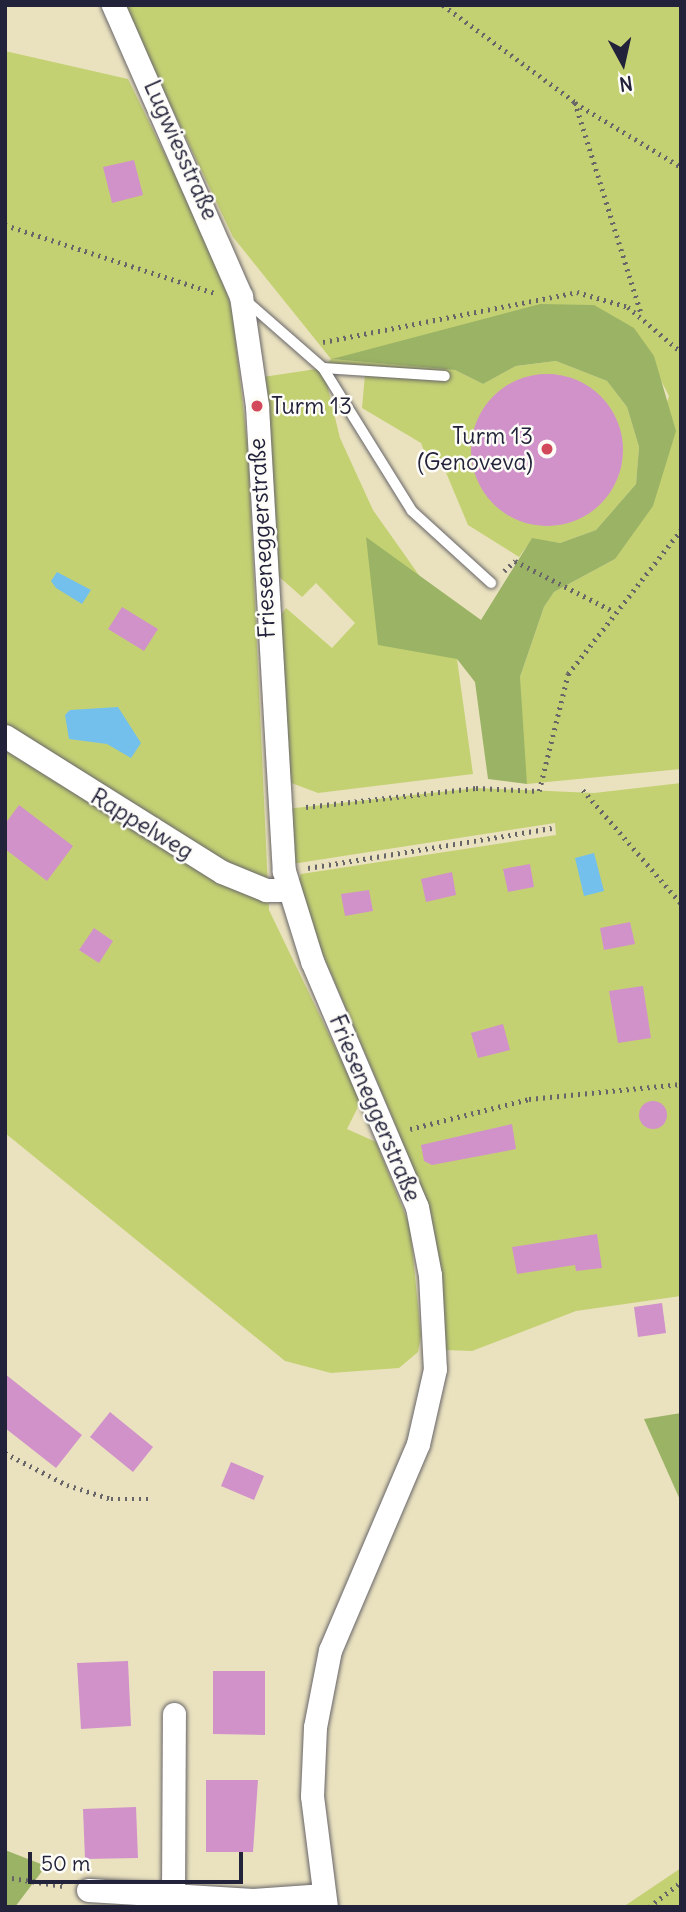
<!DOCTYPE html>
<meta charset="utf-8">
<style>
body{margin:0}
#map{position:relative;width:686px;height:1912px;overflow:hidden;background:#eae2bf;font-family:Delius,sans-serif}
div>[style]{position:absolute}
.green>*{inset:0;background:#c4d173}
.forest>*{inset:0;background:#9bb365}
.water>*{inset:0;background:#73c0ed}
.building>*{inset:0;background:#d192ca}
.round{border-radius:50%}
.path>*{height:4.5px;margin-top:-2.25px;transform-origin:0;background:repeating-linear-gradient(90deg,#686569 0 2px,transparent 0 7px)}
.roads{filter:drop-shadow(0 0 2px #686569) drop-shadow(0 0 2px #686569)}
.service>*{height:10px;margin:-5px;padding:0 5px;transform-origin:5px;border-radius:5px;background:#fff}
.minor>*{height:23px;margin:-11.5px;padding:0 11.5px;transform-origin:11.5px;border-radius:11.5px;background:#fff}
.dots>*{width:19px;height:19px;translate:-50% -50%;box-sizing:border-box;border:4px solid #fdfcf7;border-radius:50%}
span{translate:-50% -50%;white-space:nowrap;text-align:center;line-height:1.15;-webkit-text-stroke:5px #fdfcf7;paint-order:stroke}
.street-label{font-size:23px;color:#22223b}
.poi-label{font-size:23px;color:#22223b}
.left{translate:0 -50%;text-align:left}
.right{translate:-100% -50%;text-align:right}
.frame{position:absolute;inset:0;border:7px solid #22223b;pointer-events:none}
.north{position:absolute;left:588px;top:28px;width:70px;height:70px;-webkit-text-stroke:5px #fdfcf7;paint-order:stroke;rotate:172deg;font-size:19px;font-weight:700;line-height:28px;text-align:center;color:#22223b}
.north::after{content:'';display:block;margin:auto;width:24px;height:32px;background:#22223b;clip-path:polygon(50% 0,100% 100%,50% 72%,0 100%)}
.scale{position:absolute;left:28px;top:1852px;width:215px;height:32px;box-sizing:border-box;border:4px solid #22223b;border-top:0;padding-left:9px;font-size:21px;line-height:24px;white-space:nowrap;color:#22223b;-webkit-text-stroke:5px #fdfcf7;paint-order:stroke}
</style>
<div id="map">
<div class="green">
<div style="clip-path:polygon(123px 5px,681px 5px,681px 769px,527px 784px,521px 748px,520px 677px,544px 607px,554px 592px,615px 559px,669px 396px,634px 328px,334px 359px,455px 370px,483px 384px,516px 366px,556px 361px,607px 381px,627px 407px,639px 447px,636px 484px,596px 530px,560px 543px,532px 539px,519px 557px,468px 525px,442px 463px,428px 462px,421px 443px,362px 408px,365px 374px,323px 368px,340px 438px,373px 510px,421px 578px,366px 538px,457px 659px,473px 774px,318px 793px,286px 781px,276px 622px,286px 608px,332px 648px,355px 623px,316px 583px,302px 597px,276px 574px,263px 377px,323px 368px,331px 359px,233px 237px)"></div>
<div style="clip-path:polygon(5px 51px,128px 79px,219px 265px,232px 310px,248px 450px,269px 910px,361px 1101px,347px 1129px,376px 1142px,410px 1226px,421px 1336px,418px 1352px,399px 1368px,331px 1373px,285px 1361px,5px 1133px)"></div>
<div style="clip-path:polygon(681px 783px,681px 1296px,576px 1311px,472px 1351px,445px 1350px,431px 1228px,396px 1126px,295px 889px,301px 874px,556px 835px,555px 823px,292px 864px,277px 810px,476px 788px,594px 793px)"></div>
<div style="clip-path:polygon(681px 1868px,681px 1907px,623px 1907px)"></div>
</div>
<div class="forest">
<div style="clip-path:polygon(540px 304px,594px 305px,634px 328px,654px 356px,676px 431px,653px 506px,615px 559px,554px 592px,544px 607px,520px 677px,527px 784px,488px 779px,475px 682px,457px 659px,378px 645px,366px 537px,481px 620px,532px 538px,560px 543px,596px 530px,636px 484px,639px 447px,627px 407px,607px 381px,556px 361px,516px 366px,483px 384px,455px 370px,332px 359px)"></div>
<div style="clip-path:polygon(681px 1413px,681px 1502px,644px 1419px)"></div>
<div style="clip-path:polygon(5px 1850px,46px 1866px,15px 1907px,5px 1907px)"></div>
</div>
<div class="water">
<div style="clip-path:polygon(57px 572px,91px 590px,82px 604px,56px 588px,51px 581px)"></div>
<div style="clip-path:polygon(118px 707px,141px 743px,131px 758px,107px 744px,69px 739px,65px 715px,70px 710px)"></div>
<div style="clip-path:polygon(594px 853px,604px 891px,584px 896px,575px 858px)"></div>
</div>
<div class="building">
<div style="clip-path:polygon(134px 160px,143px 195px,112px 203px,103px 167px)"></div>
<div class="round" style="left:471px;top:374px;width:152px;height:152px"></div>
<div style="clip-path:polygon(122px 607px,158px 629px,144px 651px,108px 629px)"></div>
<div style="clip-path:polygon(19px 805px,73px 846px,47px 881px,5px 849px,5px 824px)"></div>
<div style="clip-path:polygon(530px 864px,534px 887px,508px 892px,503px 869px)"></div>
<div style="clip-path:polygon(452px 872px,456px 895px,426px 902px,421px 879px)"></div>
<div style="clip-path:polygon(369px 890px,373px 911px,345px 916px,341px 894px)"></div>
<div style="clip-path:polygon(630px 922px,635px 944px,604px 950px,600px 928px)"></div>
<div style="clip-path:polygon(94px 928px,113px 941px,99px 963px,79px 950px)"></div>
<div style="clip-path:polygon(643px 986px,651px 1038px,618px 1043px,609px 991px)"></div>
<div style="clip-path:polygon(503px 1024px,510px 1050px,478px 1058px,471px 1033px)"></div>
<div class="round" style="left:639px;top:1101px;width:28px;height:28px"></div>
<div style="clip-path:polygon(512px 1124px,516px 1149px,432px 1165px,424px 1161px,421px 1145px)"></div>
<div style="clip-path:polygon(597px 1234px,602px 1268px,576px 1271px,575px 1265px,517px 1274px,512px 1247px)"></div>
<div style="clip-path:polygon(662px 1303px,666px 1333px,638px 1337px,634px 1307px)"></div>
<div style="clip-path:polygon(5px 1374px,82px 1435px,56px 1468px,5px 1428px)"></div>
<div style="clip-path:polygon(110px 1412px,153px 1447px,133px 1472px,90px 1437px)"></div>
<div style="clip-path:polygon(231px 1462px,264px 1476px,254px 1500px,221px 1486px)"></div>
<div style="clip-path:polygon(128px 1661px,131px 1726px,81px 1729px,77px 1663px)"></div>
<div style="clip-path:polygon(213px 1671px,265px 1671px,265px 1735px,213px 1734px)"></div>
<div style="clip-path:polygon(206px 1780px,258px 1780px,253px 1852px,206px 1852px)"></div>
<div style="clip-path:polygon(136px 1807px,138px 1858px,85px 1859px,83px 1809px)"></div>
</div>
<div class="path">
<div style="left:443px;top:5px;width:164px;rotate:36.3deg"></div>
<div style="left:575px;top:102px;width:224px;rotate:72.6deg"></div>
<div style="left:575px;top:103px;width:124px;rotate:31.1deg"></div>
<div style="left:5px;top:225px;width:220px;rotate:18deg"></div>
<div style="left:323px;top:342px;width:259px;rotate:-11.1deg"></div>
<div style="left:577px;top:292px;width:53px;rotate:16.4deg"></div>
<div style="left:628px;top:307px;width:70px;rotate:40.3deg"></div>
<div style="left:504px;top:571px;width:15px;rotate:-42deg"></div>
<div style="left:515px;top:561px;width:110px;rotate:27deg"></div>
<div style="left:583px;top:790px;width:150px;rotate:49.1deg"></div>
<div style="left:306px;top:807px;width:171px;rotate:-6.4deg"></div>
<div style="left:476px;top:788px;width:63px;rotate:2.7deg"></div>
<div style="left:539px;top:791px;width:121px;rotate:-76.1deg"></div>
<div style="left:568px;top:674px;width:183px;rotate:-51.9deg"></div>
<div style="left:308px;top:868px;width:247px;rotate:-9.3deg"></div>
<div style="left:410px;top:1129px;width:123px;rotate:-14.1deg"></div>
<div style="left:529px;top:1099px;width:153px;rotate:-5.6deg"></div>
<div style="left:5px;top:1453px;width:70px;rotate:27.3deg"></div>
<div style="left:67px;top:1485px;width:46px;rotate:17.7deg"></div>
<div style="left:111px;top:1499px;width:41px"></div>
<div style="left:5px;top:1877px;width:59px;rotate:8.8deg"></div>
<div style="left:649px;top:1907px;width:41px;rotate:-38deg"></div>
</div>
<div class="roads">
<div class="service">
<div style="left:243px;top:298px;width:106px;rotate:41.2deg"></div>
<div style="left:323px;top:368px;width:168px;rotate:58.1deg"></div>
<div style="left:412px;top:511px;width:107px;rotate:42.3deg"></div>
<div style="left:323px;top:368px;width:122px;rotate:3.8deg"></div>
</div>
<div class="minor">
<div style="left:113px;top:5px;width:318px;rotate:66.3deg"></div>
<div style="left:241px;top:296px;width:111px;rotate:81.7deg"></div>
<div style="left:257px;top:406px;width:466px;rotate:86.7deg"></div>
<div style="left:284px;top:871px;width:94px;rotate:72.7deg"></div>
<div style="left:312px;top:961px;width:267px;rotate:66.9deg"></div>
<div style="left:417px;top:1207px;width:69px;rotate:79.2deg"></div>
<div style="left:430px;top:1275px;width:94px;rotate:87deg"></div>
<div style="left:435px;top:1369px;width:77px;rotate:102.8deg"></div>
<div style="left:418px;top:1444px;width:224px;rotate:113.1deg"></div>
<div style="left:330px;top:1650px;width:78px;rotate:101deg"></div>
<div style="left:315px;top:1727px;width:69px;rotate:92.5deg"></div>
<div style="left:312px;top:1796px;width:112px;rotate:82.8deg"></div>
<div style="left:5px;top:736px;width:256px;rotate:32.1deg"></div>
<div style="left:222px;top:872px;width:48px;rotate:22.2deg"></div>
<div style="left:266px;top:890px;width:22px"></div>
<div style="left:88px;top:1890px;width:165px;rotate:3.5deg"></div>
<div style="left:253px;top:1900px;width:71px;rotate:-4deg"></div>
<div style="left:173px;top:1894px;width:180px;rotate:-89.7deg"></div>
</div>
</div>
<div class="dots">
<div style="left:257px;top:406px;background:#d1495b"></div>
<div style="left:547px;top:449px;background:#d1495b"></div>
</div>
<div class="street-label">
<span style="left:181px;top:150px;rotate:66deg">Lugwiesstraße</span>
<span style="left:262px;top:538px;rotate:-93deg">Frieseneggerstraße</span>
<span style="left:142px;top:824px;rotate:31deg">Rappelweg</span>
<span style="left:375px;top:1108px;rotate:67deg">Frieseneggerstraße</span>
</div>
<div class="poi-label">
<span class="left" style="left:271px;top:406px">Turm 13</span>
<span class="right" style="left:533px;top:449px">Turm 13<br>(Genoveva)</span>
</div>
<div class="frame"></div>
<div class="north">N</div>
<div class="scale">50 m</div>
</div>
